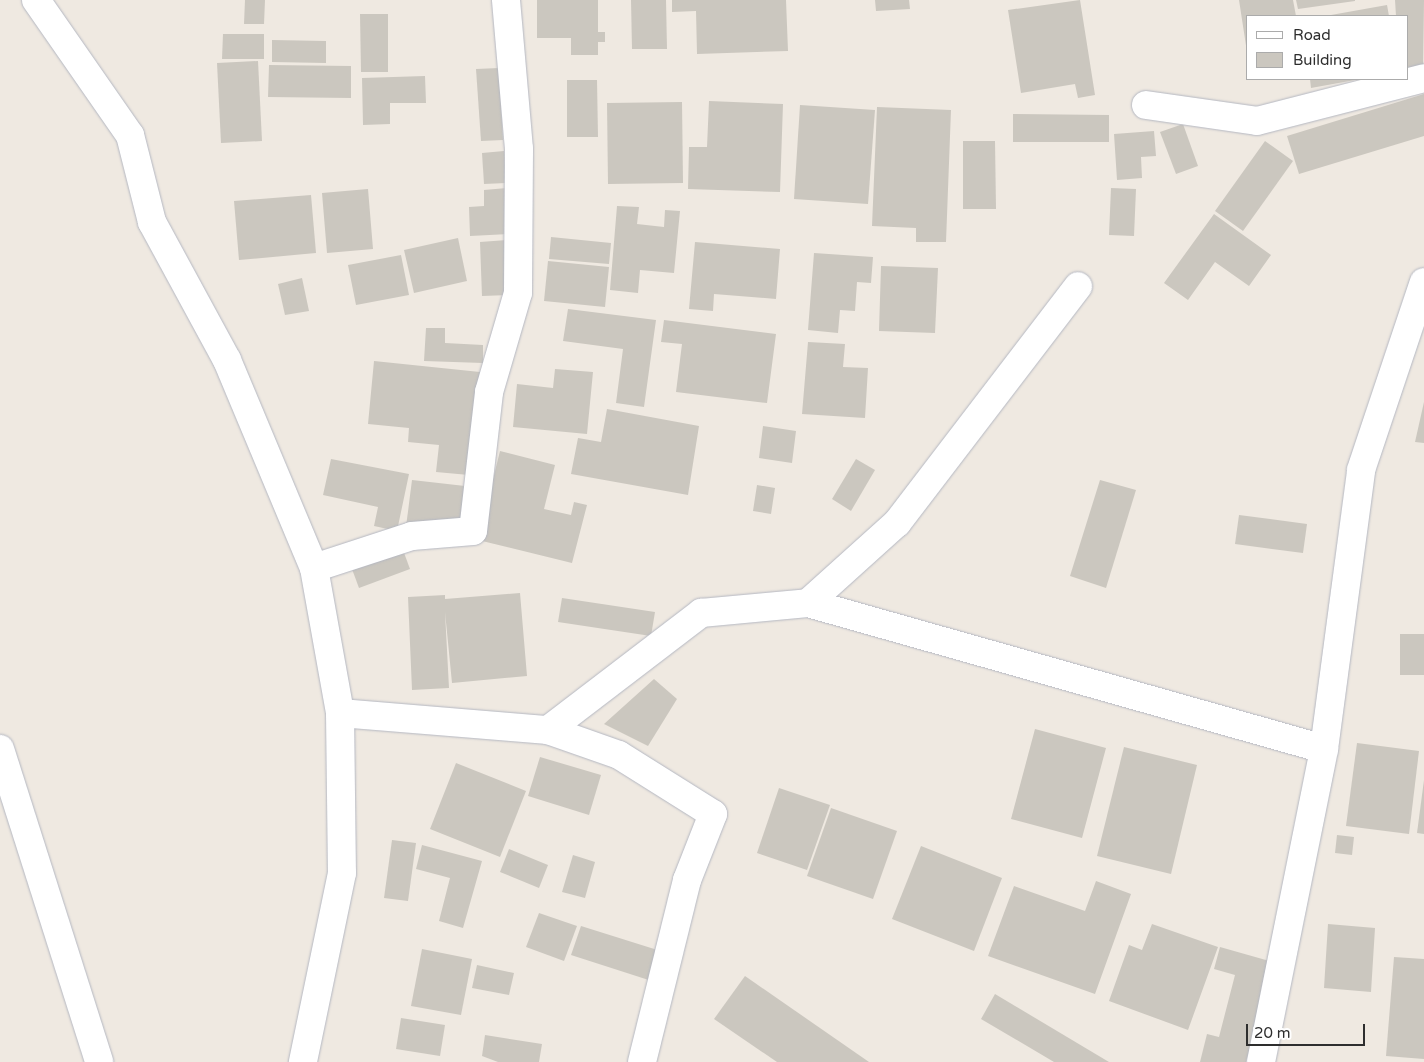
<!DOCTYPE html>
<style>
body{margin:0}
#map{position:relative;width:1424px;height:1062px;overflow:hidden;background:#efe9e1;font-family:"Varela Round",sans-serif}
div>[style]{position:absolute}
.building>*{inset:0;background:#cbc7bf}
.roads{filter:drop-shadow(0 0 1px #b4b7c1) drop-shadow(0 0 1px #b4b7c1)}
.minor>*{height:28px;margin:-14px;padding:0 14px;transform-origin:14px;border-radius:14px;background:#fff}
span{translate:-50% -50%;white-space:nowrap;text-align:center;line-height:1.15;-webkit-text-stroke:4px #fff;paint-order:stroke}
.legend{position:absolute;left:1246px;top:15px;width:162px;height:65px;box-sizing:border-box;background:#fff;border:1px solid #ababab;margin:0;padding:6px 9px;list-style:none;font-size:15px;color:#2e2e2e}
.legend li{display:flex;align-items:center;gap:10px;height:25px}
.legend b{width:25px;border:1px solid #ababab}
.scale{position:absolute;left:1246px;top:1024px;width:119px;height:22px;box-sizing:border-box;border:2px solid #2e2e2e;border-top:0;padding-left:6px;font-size:15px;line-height:18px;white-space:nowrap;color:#2e2e2e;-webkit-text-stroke:4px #fff;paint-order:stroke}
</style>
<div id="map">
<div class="building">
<div style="clip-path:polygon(245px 0,265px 0,264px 24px,244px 24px)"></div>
<div style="clip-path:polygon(537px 0,598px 0,598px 32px,605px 32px,605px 42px,598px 42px,598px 55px,571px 55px,571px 38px,537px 38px)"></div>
<div style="clip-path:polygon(631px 0,666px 0,667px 49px,632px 49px)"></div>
<div style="clip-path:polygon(672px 0,786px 0,788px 51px,697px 54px,696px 11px,672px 12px)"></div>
<div style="clip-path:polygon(875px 0,909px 0,910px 9px,876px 11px)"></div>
<div style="clip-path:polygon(1080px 0,1095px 95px,1078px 98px,1075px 84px,1021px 93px,1008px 10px)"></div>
<div style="clip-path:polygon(1239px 0,1293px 0,1296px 16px,1248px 16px,1247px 52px)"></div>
<div style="clip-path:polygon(1296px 0,1355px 0,1355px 1px,1298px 9px)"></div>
<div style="clip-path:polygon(1395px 0,1424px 0,1423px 70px,1408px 71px,1408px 16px,1396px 16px)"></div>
<div style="clip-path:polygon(1387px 5px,1389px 16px,1331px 16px,1331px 15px)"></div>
<div style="clip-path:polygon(360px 14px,388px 14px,388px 72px,361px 72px)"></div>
<div style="clip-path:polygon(223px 34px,264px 34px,264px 59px,222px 59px)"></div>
<div style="clip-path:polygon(272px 40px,326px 41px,326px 63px,272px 62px)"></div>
<div style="clip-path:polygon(258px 61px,262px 141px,221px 143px,217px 63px)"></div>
<div style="clip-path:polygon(269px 65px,351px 66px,351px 98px,268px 97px)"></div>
<div style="clip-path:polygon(499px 68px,503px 140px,481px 141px,476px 69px)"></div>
<div style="clip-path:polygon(425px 76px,426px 103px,390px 103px,390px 124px,363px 125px,362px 78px)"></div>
<div style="clip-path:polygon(1310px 79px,1355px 79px,1355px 80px,1311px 88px)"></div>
<div style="clip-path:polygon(567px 80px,597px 80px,598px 137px,567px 137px)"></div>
<div style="clip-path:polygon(1424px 94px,1424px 136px,1299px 174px,1287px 136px)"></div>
<div style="clip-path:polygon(709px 101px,783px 104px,780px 192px,688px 189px,689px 147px,707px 147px)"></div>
<div style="clip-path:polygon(682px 102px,683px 183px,608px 184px,607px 103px)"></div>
<div style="clip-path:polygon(800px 105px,875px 110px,868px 204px,794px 199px)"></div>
<div style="clip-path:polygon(877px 107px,951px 110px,946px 242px,916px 242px,916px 228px,872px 226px)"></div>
<div style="clip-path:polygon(1013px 114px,1109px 115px,1109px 142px,1013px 142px)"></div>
<div style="clip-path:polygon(1183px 124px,1198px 166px,1176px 174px,1160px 132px)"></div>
<div style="clip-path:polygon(1154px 131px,1156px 156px,1141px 157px,1142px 178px,1117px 180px,1114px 134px)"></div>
<div style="clip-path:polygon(963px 141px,995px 141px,996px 209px,963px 209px)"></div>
<div style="clip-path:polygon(1265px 141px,1293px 161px,1243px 231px,1215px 211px)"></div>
<div style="clip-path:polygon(504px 151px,506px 183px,484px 184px,482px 153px)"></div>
<div style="clip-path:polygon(507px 188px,509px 234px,470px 236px,469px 207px,484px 206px,484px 190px)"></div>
<div style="clip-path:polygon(1111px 188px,1136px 189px,1134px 236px,1109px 235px)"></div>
<div style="clip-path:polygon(368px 189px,373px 249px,327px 253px,322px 193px)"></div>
<div style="clip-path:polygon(311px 195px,316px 253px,239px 260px,234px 201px)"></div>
<div style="clip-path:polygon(617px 206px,639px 207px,637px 224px,664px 227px,665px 210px,680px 211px,674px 273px,640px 270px,638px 293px,610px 290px)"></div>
<div style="clip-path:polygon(1214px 214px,1271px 255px,1249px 286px,1215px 262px,1188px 300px,1164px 283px)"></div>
<div style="clip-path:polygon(551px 237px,611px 243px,609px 264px,549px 259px)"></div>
<div style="clip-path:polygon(458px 238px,467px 281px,414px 293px,404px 250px)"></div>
<div style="clip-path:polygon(507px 240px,509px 295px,482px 296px,480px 242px)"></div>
<div style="clip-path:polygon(695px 242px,780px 249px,776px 299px,714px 294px,713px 311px,689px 309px)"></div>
<div style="clip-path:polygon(814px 253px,873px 257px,871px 283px,857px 282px,855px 311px,840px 310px,838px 333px,808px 330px)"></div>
<div style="clip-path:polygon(401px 255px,409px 295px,356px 305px,348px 265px)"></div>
<div style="clip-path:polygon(548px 261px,609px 267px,605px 307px,544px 301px)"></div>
<div style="clip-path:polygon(881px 266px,938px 268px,935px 333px,879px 331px)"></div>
<div style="clip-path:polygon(302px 278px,309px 311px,285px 315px,278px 284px)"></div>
<div style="clip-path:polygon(568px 309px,656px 320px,644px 407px,616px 403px,623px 349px,563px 341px)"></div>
<div style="clip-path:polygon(664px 320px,776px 334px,767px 403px,676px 392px,682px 344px,661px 342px)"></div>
<div style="clip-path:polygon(426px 328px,445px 328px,445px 343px,483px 345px,483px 363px,424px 361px)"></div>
<div style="clip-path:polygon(808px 342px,845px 344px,843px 367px,868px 368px,865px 418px,802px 414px)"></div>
<div style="clip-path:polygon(374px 361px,480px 372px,469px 475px,436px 472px,439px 445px,408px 442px,409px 428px,368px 424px)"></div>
<div style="clip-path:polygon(555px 369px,593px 372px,587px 434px,513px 427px,517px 384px,553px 388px)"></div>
<div style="clip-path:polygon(1424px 402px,1424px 443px,1415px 442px)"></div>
<div style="clip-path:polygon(607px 409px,699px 426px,688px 495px,571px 474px,578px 438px,601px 442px)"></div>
<div style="clip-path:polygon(763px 426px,796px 431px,792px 463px,759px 458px)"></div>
<div style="clip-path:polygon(500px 451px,555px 465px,544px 509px,571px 515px,574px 502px,587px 505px,572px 563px,478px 540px)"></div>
<div style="clip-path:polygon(331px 459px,409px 474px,397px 531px,374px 526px,378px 507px,323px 495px)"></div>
<div style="clip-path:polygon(856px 459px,875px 470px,851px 511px,832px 499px)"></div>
<div style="clip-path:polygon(412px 480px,465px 486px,461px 526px,406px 527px)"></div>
<div style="clip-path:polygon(1100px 480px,1136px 490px,1106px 588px,1070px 576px)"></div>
<div style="clip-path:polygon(757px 485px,775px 488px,771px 514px,753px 511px)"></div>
<div style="clip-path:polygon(1239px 515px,1307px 524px,1303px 553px,1235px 544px)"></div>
<div style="clip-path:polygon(400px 542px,410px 569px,359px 588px,349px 561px)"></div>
<div style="clip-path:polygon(520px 593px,527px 676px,452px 683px,445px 612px,449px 688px,412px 690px,408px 597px,445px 595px,445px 599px)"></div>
<div style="clip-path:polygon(562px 598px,655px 612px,651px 636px,558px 622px)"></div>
<div style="clip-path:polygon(1400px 634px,1424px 634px,1424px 675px,1400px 675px)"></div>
<div style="clip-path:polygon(654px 679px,677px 699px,648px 746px,604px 724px)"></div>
<div style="clip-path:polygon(1035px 729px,1106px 748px,1082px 838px,1011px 819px)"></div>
<div style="clip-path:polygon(1357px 743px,1419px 751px,1409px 834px,1346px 826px)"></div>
<div style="clip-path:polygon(1124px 747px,1197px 765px,1171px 874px,1097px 856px)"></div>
<div style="clip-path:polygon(540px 757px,601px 775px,589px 815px,528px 796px)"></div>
<div style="clip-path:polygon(456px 763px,526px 791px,500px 857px,430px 829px)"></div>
<div style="clip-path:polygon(1424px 780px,1424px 834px,1417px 833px)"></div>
<div style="clip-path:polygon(779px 788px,830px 805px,807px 870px,757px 853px)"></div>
<div style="clip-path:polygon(831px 808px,897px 831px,873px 899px,807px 876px)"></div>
<div style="clip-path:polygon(1337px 835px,1354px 837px,1352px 855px,1335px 853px)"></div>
<div style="clip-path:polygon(392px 840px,416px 843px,408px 901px,384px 898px)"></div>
<div style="clip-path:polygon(422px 845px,482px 861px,463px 928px,439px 921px,450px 878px,416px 869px)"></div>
<div style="clip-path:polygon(921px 846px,1002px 878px,974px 951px,892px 919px)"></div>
<div style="clip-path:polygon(509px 849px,548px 865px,539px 888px,500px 872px)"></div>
<div style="clip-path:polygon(573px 855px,595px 862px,585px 898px,562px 892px)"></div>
<div style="clip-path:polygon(1096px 881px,1131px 894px,1095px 994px,988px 956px,1014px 886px,1085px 911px)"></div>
<div style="clip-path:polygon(539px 913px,577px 926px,564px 961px,526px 947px)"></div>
<div style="clip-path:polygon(1152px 924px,1218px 947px,1188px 1030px,1109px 1001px,1129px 945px,1142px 950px)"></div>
<div style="clip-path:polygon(1328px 924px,1375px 928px,1371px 992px,1324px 988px)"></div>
<div style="clip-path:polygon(581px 926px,667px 953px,658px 983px,571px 955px)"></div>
<div style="clip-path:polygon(1220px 947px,1273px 962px,1246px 1062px,1200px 1062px,1207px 1034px,1219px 1037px,1235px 975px,1214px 969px)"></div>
<div style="clip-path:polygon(422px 949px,472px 959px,461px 1015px,411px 1006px)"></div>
<div style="clip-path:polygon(1394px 957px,1424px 959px,1424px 1059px,1386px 1056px)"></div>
<div style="clip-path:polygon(477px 965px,514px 973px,509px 995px,472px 988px)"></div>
<div style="clip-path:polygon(745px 976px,869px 1062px,777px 1062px,714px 1019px)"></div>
<div style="clip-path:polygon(995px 994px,1109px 1062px,1054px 1062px,981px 1019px)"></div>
<div style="clip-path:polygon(401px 1018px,445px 1025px,440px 1056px,396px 1049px)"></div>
<div style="clip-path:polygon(485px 1035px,542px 1044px,539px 1062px,498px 1062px,482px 1056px)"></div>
</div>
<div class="roads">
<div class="minor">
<div style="left:36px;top:0;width:165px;rotate:55.2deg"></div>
<div style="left:130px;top:135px;width:90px;rotate:75.8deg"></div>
<div style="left:152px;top:222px;width:157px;rotate:61.5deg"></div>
<div style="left:227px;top:360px;width:225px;rotate:67.3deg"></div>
<div style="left:314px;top:568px;width:147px;rotate:79.8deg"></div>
<div style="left:340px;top:713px;width:160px;rotate:89.3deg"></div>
<div style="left:342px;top:873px;width:193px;rotate:101.7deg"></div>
<div style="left:1146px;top:105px;width:112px;rotate:8.2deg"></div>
<div style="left:1257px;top:121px;width:172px;rotate:-14.4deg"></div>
<div style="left:314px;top:568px;width:103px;rotate:-18.1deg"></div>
<div style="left:412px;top:536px;width:61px;rotate:-4.7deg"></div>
<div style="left:473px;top:531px;width:140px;rotate:-83.4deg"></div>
<div style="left:489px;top:392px;width:103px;rotate:-73.7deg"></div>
<div style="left:518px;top:293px;width:144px;rotate:-89.6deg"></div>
<div style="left:519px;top:149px;width:150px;rotate:-95deg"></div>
<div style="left:808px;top:603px;width:536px;rotate:15.8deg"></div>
<div style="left:340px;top:713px;width:209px;rotate:4.7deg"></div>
<div style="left:548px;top:730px;width:75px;rotate:19.4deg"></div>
<div style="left:619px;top:755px;width:111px;rotate:32.1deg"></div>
<div style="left:713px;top:814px;width:71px;rotate:111.5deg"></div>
<div style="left:687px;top:880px;width:187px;rotate:103.9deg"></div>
<div style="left:548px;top:730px;width:193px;rotate:-37.4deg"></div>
<div style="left:701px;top:613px;width:107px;rotate:-5.3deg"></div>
<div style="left:808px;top:603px;width:120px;rotate:-42deg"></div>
<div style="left:897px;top:523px;width:298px;rotate:-52.6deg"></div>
<div style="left:0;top:749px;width:328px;rotate:72.4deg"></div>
<div style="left:1261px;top:1062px;width:319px;rotate:-78.6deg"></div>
<div style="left:1324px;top:749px;width:281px;rotate:-82.4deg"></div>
<div style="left:1361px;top:470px;width:198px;rotate:-71.5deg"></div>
</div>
</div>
<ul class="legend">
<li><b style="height:6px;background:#fff"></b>Road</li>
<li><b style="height:14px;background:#cbc7bf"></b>Building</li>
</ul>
<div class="scale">20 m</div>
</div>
